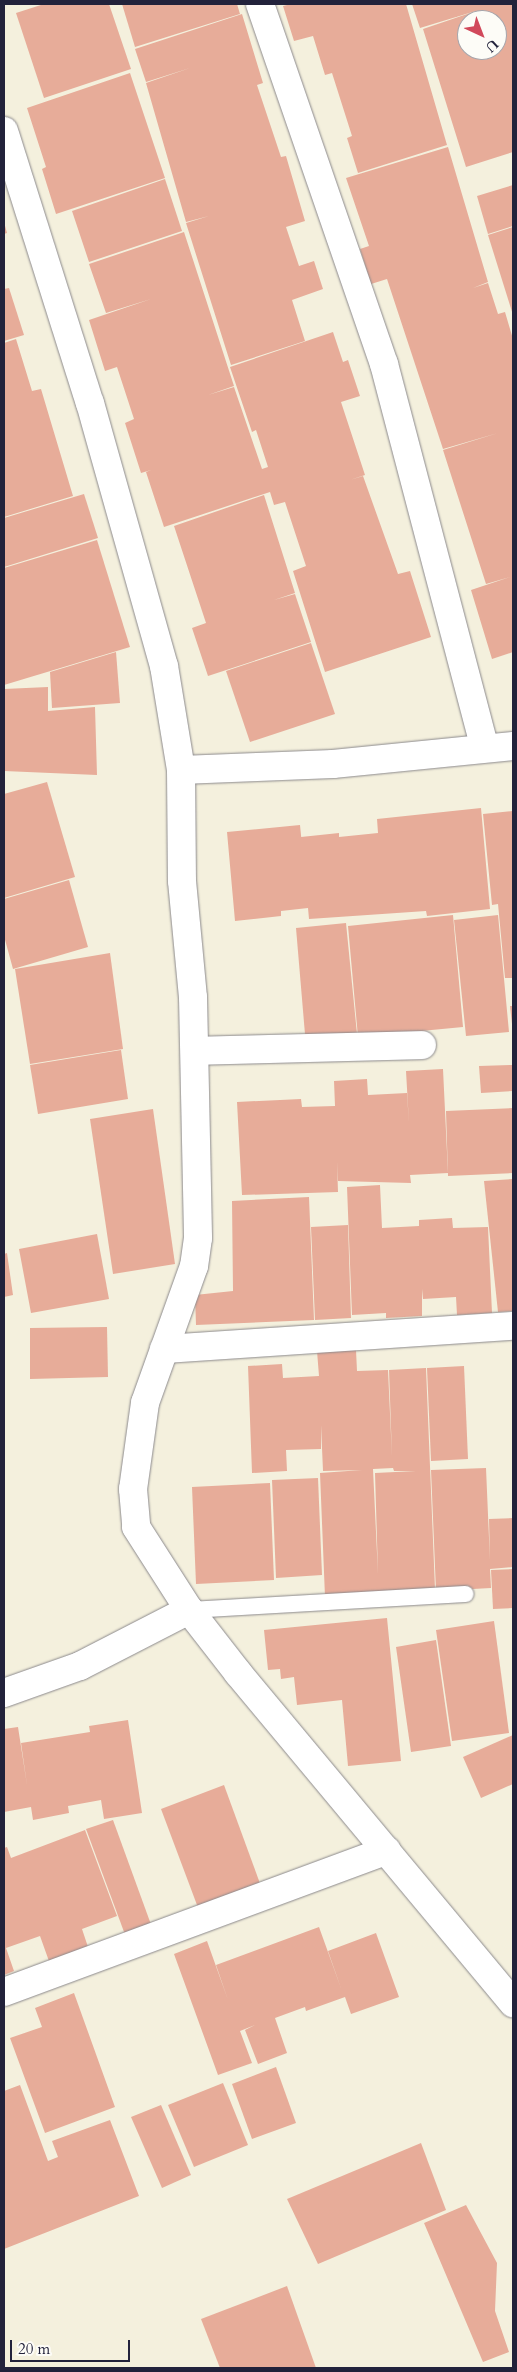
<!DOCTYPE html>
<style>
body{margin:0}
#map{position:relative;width:517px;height:2372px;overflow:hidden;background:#f4f0dd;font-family:Cardo,serif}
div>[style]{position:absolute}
.building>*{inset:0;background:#e7ac99}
.roads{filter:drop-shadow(0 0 1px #8b898c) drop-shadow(0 0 1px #8b898c)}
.service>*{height:16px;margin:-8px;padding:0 8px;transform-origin:8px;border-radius:8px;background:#fff}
.minor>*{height:28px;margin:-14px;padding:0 14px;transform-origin:14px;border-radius:14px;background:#fff}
span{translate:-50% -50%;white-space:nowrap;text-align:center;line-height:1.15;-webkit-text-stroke:4px #fdfcf7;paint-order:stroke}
.frame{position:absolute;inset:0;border:5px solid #22223b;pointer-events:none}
.north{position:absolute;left:457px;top:10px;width:50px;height:50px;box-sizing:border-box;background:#fdfcf7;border:1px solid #a5a5ac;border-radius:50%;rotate:137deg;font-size:14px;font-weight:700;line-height:20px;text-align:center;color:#22223b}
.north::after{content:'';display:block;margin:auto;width:18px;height:22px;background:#d1495b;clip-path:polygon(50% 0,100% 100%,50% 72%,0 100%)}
.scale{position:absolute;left:10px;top:2340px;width:120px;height:22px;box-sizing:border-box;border:2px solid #22223b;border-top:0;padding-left:6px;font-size:15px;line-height:18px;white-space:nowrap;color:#22223b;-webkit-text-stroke:4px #fdfcf7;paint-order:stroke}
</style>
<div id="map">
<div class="building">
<div style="clip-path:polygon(44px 4px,109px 4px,131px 69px,44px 98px,16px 13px)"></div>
<div style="clip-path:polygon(122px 4px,237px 4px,240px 14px,135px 47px)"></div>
<div style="clip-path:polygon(291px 4px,406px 4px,447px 145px,358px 173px,347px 138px,352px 136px,332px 73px,325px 75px,313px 36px,294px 41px,283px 6px)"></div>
<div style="clip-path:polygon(evenodd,412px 4px,513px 4px,513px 152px,466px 167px,423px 29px,479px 10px,420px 28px,412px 4px,467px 20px,497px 20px,497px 50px,467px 50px,467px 20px)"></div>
<div style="clip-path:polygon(242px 14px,263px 83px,257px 85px,281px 157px,286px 156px,305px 221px,286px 227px,299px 266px,314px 261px,323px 289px,292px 300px,305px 341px,231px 365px,186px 223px,209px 216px,186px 222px,146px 83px,190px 68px,146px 82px,135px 49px)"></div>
<div style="clip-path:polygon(130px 73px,165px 178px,56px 214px,42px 169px,46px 167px,27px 108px)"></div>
<div style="clip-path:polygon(448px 147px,488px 282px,473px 288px,488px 283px,498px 314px,505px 312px,513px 339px,513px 652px,492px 659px,471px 590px,510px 577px,486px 584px,443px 450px,498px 433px,443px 449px,387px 279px,371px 284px,360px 249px,369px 246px,346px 178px)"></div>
<div style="clip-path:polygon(165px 179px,182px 231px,89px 262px,72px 211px)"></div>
<div style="clip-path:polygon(513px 185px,513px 226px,488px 234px,477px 196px)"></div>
<div style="clip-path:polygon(4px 222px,7px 233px,4px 234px)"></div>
<div style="clip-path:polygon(513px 227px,513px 315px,488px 235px)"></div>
<div style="clip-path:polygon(184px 232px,234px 386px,208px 395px,234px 387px,262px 469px,268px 467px,256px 430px,252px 432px,230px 367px,333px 332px,343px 362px,348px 360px,360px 396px,341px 402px,365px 475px,350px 480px,363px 476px,398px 574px,410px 571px,431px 637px,325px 672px,293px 571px,306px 566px,285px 502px,274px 505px,270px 492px,164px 527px,146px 472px,151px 470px,141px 473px,125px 423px,134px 419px,117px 367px,105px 371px,89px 320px,151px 299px,106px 313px,89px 264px)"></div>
<div style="clip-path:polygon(9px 288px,24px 335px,4px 341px,4px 289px)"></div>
<div style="clip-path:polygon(16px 339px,32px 391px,41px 389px,73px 496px,4px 517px,4px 343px)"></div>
<div style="clip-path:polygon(84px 494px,98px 538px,4px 567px,4px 518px)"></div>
<div style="clip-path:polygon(264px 495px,295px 593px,274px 600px,295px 594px,311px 642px,208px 676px,192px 628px,206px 623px,174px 526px)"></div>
<div style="clip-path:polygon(97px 540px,130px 647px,4px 685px,4px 568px)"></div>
<div style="clip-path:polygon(311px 643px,335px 714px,250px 742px,226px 671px)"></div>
<div style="clip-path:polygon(116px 652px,120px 703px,52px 708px,50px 672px)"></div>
<div style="clip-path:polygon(48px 687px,48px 711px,95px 707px,97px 775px,4px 771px,4px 689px)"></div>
<div style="clip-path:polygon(47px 782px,75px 877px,4px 898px,4px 794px)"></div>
<div style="clip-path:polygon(481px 808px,490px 909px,427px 916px,426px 911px,309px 919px,308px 908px,281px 911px,281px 916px,235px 921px,227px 832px,300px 825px,303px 855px,301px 837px,339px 833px,339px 837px,378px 833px,377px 819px)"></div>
<div style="clip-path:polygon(513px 811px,513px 978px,505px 978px,498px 904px,492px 905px,483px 814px)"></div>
<div style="clip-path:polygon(69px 880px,88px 947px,13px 969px,4px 936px,4px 899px)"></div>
<div style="clip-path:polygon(453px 915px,463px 1027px,358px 1037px,348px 926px)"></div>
<div style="clip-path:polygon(498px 915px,509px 1032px,466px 1036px,454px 920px)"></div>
<div style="clip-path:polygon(346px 923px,358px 1044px,306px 1046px,296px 928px)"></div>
<div style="clip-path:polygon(110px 953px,123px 1049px,30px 1064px,15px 969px)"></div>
<div style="clip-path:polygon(510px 1006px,513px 1006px,513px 1024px,512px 1024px)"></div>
<div style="clip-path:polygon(121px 1050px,128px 1099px,38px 1114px,30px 1065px)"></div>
<div style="clip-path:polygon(512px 1065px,513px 1091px,481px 1093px,479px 1066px)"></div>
<div style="clip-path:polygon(443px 1069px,448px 1173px,410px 1175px,411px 1183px,338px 1181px,337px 1162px,338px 1192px,242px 1195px,237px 1102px,301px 1099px,302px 1107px,335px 1106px,334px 1081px,367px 1079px,368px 1095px,407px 1093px,409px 1124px,406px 1071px)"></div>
<div style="clip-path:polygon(513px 1108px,513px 1173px,448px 1176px,446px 1111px)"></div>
<div style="clip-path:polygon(153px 1109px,175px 1264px,113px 1274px,90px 1119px)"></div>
<div style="clip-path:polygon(513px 1179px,513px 1311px,498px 1312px,484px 1181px)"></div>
<div style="clip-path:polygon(380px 1185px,382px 1228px,419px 1226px,419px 1220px,452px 1218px,453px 1228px,488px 1227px,492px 1313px,457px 1315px,456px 1297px,423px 1299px,422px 1289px,422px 1316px,386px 1318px,386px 1313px,352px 1315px,347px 1187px)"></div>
<div style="clip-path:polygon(309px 1197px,314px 1320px,196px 1325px,195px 1295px,233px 1291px,232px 1201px)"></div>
<div style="clip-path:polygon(348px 1225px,351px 1318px,315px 1320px,311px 1227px)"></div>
<div style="clip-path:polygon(97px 1234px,109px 1299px,31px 1313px,19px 1249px)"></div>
<div style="clip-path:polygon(7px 1253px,13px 1295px,4px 1297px,4px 1254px)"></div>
<div style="clip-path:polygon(107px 1327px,108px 1377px,30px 1379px,30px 1328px)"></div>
<div style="clip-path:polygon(evenodd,356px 1350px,357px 1371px,388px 1370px,392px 1457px,389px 1370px,426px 1368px,435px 1589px,325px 1597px,320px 1473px,362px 1470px,323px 1471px,321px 1425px,321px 1449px,286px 1450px,287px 1471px,252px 1473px,248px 1366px,282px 1364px,283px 1378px,319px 1376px,317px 1351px,356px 1350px,393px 1468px,394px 1471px,416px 1471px,375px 1473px,378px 1574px,373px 1469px,393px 1468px)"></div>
<div style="clip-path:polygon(464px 1366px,468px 1459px,431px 1461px,427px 1368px)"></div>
<div style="clip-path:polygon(486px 1468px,490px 1561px,489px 1519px,513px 1518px,513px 1567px,490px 1569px,491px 1588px,436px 1591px,431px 1470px)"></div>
<div style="clip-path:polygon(318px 1478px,322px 1575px,276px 1578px,272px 1480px)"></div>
<div style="clip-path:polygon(270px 1483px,274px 1580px,196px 1584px,192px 1487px)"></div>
<div style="clip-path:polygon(513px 1569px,513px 1608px,493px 1609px,491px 1570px)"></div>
<div style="clip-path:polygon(387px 1618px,401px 1761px,348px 1766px,342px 1700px,297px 1705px,294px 1677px,281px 1679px,280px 1669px,268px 1670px,264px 1630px)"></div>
<div style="clip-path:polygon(494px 1621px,509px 1733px,452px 1741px,436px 1630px)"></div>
<div style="clip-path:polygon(436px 1640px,451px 1746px,411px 1752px,396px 1647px)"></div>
<div style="clip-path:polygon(128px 1720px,142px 1813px,104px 1819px,101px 1800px,68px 1806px,69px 1813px,33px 1820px,31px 1807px,4px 1812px,4px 1729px,18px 1727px,27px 1785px,21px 1743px,90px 1732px,89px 1726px)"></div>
<div style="clip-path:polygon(513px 1735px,513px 1784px,481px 1798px,463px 1757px)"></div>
<div style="clip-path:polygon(224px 1785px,262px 1889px,200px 1913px,161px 1809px)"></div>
<div style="clip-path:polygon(113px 1820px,153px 1930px,127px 1940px,86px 1829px)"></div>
<div style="clip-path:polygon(85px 1830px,117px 1916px,82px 1929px,89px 1950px,50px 1964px,40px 1936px,6px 1948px,14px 1971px,4px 1975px,4px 1848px,7px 1847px,11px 1858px)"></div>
<div style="clip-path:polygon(319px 1927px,342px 1991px,328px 1951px,376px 1933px,399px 1997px,351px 2014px,345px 1997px,306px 2011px,305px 2007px,275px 2018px,287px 2053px,258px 2064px,245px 2030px,255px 2025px,240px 2031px,252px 2063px,218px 2075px,174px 1954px,207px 1941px,228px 2000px,216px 1965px)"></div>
<div style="clip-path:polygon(74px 1993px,115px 2107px,45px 2133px,10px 2038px,42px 2027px,35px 2008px)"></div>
<div style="clip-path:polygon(276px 2067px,296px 2123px,252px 2139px,232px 2084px)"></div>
<div style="clip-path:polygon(223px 2083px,248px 2145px,194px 2167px,168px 2105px)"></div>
<div style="clip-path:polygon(20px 2085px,48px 2161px,58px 2157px,52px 2141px,110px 2120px,139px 2196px,4px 2249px,4px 2091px)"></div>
<div style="clip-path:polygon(161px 2105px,191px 2175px,162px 2188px,131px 2117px)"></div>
<div style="clip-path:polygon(421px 2143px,446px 2210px,318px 2264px,287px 2199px)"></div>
<div style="clip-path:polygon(466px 2205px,497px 2263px,495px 2311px,509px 2352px,483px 2362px,424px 2223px)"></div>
<div style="clip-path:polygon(287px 2286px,316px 2368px,220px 2368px,201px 2319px)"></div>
</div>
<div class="roads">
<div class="service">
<div style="left:189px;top:1610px;width:277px;rotate:-3.3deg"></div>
</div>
<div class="minor">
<div style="left:260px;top:4px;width:381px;rotate:71deg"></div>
<div style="left:384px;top:364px;width:397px;rotate:75.3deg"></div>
<div style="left:4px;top:131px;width:285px;rotate:72.5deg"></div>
<div style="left:90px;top:403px;width:273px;rotate:74.3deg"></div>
<div style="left:164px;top:666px;width:105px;rotate:80.7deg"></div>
<div style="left:181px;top:770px;width:111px;rotate:89.5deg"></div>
<div style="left:182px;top:881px;width:117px;rotate:84.6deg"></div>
<div style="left:193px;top:997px;width:241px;rotate:88.8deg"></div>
<div style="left:198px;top:1238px;width:28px;rotate:98deg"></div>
<div style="left:194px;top:1266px;width:145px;rotate:109.7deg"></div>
<div style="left:145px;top:1403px;width:87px;rotate:97.9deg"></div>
<div style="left:133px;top:1489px;width:38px;rotate:85deg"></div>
<div style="left:136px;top:1527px;width:98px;rotate:57.4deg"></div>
<div style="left:189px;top:1610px;width:80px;rotate:52.1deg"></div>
<div style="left:238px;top:1673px;width:430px;rotate:50.2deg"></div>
<div style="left:181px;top:770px;width:152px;rotate:-2.3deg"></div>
<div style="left:333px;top:764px;width:181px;rotate:-5.7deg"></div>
<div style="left:195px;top:1051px;width:227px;rotate:-1.5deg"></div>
<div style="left:164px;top:1349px;width:350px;rotate:-3.8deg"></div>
<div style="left:4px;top:1693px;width:81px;rotate:-19.6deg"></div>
<div style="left:80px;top:1666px;width:123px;rotate:-27.2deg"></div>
<div style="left:4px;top:1992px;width:408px;rotate:-20.3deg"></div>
</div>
</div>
<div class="frame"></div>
<div class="north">U</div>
<div class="scale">20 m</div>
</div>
